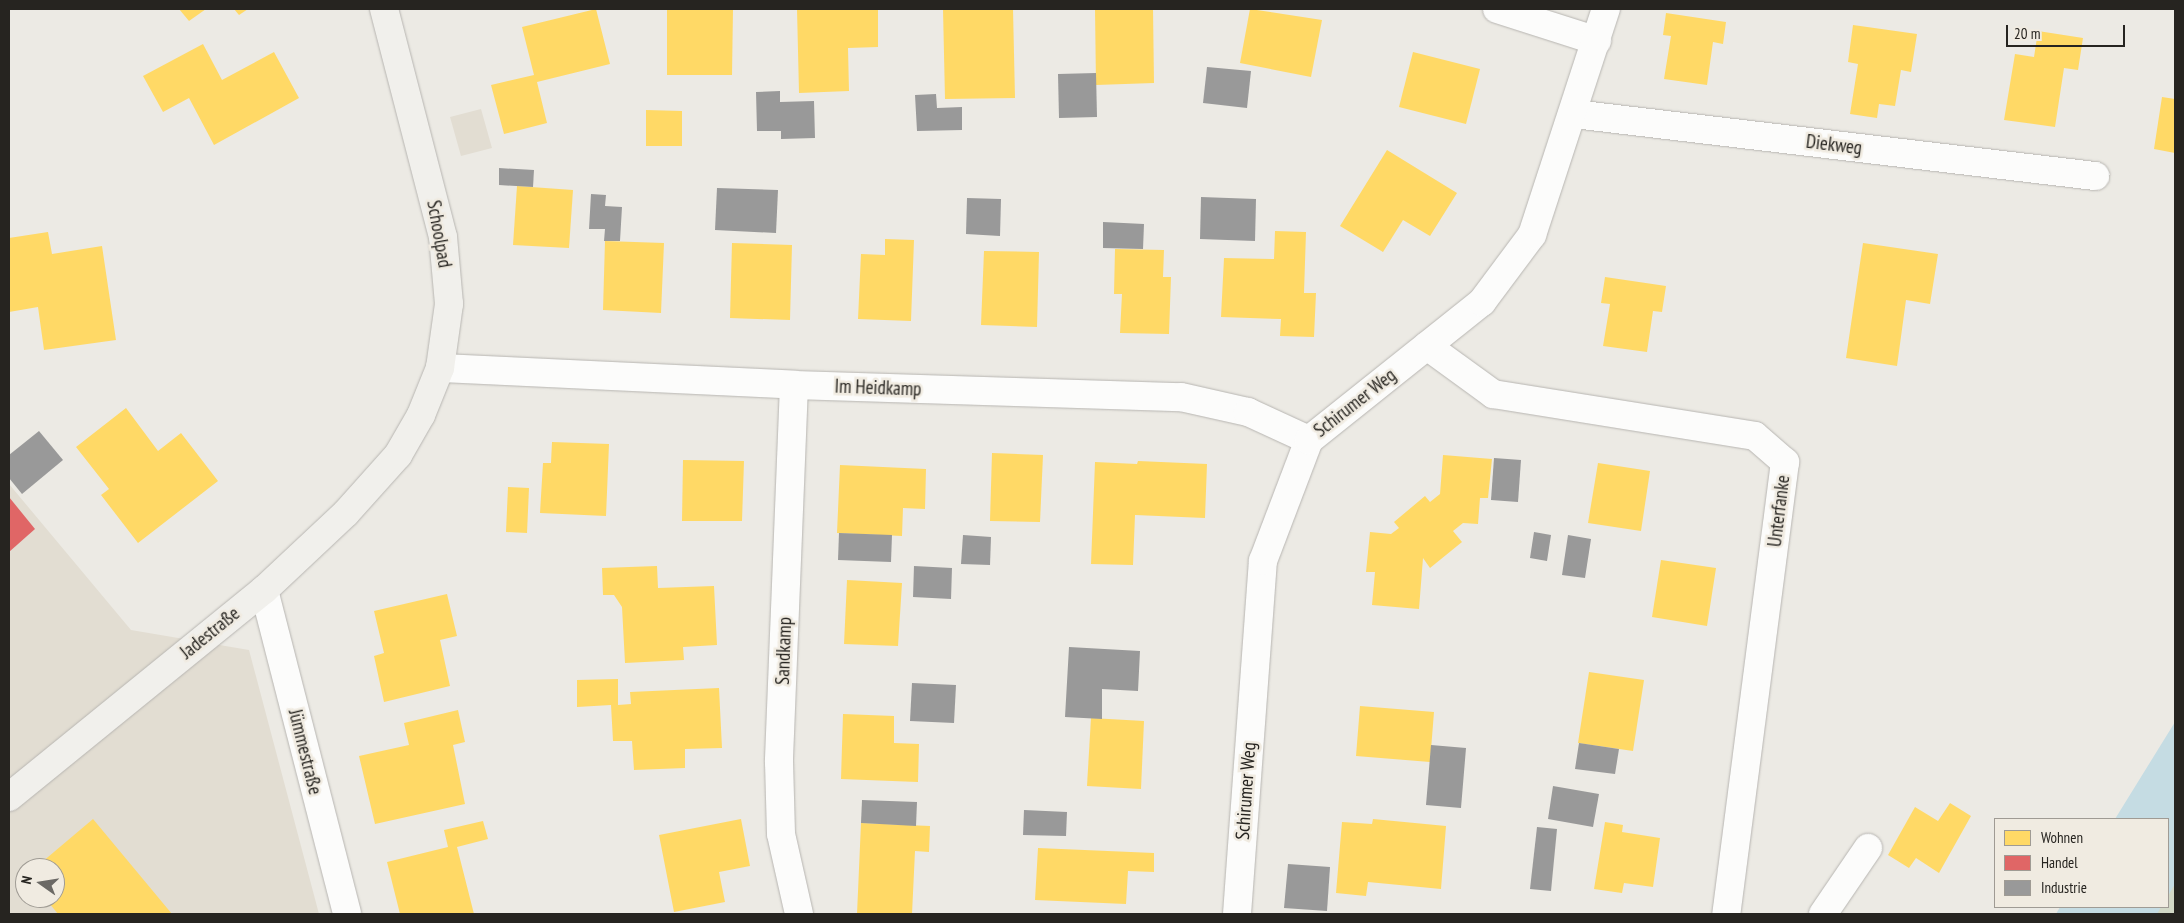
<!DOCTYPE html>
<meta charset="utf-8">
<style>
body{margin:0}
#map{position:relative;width:2184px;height:923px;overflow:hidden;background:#eceae4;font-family:"PT Sans Narrow",sans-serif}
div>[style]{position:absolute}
.built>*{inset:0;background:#e2ddd2}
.green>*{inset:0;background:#d2d8c6}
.water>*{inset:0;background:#c5dce3}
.homes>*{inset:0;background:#ffd966}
.shops>*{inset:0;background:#e06666}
.industry>*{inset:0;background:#999}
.roads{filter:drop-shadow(0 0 1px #b7b5b1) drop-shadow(0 0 1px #b7b5b1)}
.street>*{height:28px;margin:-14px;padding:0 14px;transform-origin:14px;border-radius:14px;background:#fcfcfb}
.secondary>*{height:28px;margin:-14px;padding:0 14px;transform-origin:14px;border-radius:14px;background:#f1f0ec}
span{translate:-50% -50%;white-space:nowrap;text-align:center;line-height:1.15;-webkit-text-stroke:5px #f0ebe1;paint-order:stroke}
.street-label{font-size:19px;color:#262420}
.frame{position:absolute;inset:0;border:10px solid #262420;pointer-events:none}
.legend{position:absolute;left:1994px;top:818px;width:175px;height:90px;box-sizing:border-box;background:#f0ebe1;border:1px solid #9f9b94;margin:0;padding:6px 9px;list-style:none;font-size:15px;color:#262420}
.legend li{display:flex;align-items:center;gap:10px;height:25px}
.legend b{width:25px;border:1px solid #9f9b94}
.north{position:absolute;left:15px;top:858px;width:50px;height:50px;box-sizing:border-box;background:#f0ebe1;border:1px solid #9f9b94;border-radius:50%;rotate:283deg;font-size:14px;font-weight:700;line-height:20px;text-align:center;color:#262420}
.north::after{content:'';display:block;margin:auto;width:18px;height:22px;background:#6b6965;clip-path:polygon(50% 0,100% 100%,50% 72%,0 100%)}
.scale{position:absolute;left:2006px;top:25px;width:119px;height:22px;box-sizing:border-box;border:2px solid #262420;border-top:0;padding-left:6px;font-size:15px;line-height:18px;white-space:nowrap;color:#262420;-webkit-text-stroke:4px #f0ebe1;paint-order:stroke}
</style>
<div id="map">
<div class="built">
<div style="clip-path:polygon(481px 109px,492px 148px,461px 156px,450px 117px)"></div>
<div style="clip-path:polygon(evenodd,9px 484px,131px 630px,249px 650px,319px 914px,9px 914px,9px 484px,25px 868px,55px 868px,55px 898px,25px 898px,25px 868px)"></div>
</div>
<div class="green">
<div style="clip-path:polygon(2175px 881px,2175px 914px,2155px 914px,2160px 907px,2168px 907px,2168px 893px)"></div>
</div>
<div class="water">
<div style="clip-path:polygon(2175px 722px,2175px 884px,2168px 896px,2168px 819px,2115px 819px)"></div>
<div style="clip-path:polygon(2060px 907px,2161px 907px,2157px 914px,2056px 914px)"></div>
</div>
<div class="homes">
<div style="clip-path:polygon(179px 9px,206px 9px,189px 21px)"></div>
<div style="clip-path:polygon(234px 9px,248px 9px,239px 15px)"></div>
<div style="clip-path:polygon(596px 9px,610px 64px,537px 82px,547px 123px,504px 134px,491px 85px,534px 75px,522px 27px)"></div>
<div style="clip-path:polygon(667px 9px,733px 9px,732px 75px,667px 75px)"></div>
<div style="clip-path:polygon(797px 9px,878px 9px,878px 47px,848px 48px,849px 91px,799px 93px)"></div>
<div style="clip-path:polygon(943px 9px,1013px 9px,1015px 98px,945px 99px)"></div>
<div style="clip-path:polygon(1095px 9px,1153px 9px,1154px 83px,1096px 85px)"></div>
<div style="clip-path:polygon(1250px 9px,1322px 20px,1311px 77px,1240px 63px)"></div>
<div style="clip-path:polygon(1666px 13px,1726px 22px,1723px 44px,1713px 42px,1707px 85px,1664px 79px,1671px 36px,1663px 35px)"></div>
<div style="clip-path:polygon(1853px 25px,1917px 34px,1911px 72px,1901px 70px,1895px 106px,1879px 104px,1877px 118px,1850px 114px,1858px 64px,1848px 62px)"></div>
<div style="clip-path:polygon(2038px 31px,2083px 38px,2078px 70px,2064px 68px,2055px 127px,2004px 120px,2015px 54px,2034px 57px)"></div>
<div style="clip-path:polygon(203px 44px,222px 80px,274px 52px,299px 98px,214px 145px,189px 98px,163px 112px,143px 76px)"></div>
<div style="clip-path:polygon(1413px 52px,1480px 69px,1466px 124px,1399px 107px)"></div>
<div style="clip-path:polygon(2162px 97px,2175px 99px,2175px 153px,2154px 149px)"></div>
<div style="clip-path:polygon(646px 110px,682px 111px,682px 146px,646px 146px)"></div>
<div style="clip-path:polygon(1387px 150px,1457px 193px,1430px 236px,1403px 220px,1383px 252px,1340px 226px)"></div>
<div style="clip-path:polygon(517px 186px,573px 190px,569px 248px,513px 245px)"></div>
<div style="clip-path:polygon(1275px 231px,1306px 232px,1304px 293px,1316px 293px,1314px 337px,1280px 336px,1281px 319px,1221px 317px,1224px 258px,1274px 259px)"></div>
<div style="clip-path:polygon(48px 232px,52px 254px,102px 246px,116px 340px,44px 350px,38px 307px,9px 312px,9px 238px)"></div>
<div style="clip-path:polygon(885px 239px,914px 240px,911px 321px,858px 319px,861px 254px,885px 255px)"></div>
<div style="clip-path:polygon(605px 241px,664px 243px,661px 313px,603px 310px)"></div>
<div style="clip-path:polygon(732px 243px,792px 245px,790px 320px,730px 318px)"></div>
<div style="clip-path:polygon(1863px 243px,1938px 254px,1930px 304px,1906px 300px,1897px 366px,1846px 358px)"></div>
<div style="clip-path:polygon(1115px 249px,1164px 250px,1163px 277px,1171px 277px,1169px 334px,1120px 333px,1122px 294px,1114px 294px)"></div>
<div style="clip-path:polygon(984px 251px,1039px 252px,1037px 327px,981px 325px)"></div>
<div style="clip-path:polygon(1605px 277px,1666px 286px,1662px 312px,1653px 311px,1647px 352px,1603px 346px,1610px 304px,1601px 303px)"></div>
<div style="clip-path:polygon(126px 408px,158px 451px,181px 433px,218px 481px,138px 543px,101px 495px,109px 489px,76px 447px)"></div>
<div style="clip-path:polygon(552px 442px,609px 444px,606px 516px,540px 513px,543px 463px,551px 463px)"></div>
<div style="clip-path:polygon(992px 453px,1043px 455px,1040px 522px,990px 521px)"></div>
<div style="clip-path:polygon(1443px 455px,1492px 459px,1488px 498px,1480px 498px,1478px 524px,1463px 523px,1453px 531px,1462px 542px,1430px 568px,1423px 558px,1419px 609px,1372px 605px,1375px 572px,1366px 572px,1370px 532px,1391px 534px,1399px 528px,1394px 522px,1425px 496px,1430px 502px,1440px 494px)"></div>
<div style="clip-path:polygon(683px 460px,744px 461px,742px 521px,682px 521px)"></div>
<div style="clip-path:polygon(1138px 461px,1207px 464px,1205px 518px,1135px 515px,1133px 565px,1091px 564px,1095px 462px,1137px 464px)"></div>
<div style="clip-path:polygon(1598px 463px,1650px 471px,1641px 531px,1588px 523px)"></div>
<div style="clip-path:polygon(840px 465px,926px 469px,925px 509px,903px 508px,902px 536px,837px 533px)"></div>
<div style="clip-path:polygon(508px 487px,529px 488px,527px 533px,506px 532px)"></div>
<div style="clip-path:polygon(1661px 560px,1716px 568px,1707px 626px,1652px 617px)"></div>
<div style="clip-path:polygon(657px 566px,658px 588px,714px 586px,717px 645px,683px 647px,684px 660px,625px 663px,622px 607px,614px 595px,603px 595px,602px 568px)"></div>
<div style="clip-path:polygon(847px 580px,902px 583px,898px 646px,844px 644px)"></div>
<div style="clip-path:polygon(447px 594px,457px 636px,440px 640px,450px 686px,384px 702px,374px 656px,384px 653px,374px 611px)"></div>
<div style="clip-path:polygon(1589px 672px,1644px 680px,1633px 751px,1578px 743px)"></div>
<div style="clip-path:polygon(618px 679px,618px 705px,631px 704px,630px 692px,719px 688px,722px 748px,685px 749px,685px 768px,634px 770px,632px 741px,613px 741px,611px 705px,577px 707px,577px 680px)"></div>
<div style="clip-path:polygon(1360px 706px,1434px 712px,1430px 762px,1356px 756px)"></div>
<div style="clip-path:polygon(458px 710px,465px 742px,453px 745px,465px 804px,375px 824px,359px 756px,409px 745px,404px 723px)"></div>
<div style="clip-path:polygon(843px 714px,894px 716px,894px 743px,919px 744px,918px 782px,841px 779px)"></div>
<div style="clip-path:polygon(1091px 718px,1144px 721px,1141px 789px,1087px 786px)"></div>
<div style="clip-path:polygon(1950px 803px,1971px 816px,1939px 873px,1916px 858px,1909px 868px,1888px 855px,1915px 807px,1938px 821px)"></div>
<div style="clip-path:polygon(93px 819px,172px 914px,58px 914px,45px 898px,55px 898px,55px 868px,35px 868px)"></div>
<div style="clip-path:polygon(741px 819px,750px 866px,719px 872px,725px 902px,674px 912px,659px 835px)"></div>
<div style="clip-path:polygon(1373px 819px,1446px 826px,1441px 889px,1368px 882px,1366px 896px,1336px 893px,1342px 822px,1372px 824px)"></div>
<div style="clip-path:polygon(483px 821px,488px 839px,457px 847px,474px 914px,400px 914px,387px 862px,448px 847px,444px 830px)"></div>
<div style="clip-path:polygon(1605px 822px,1623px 825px,1622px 832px,1660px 838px,1653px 887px,1624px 883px,1622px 893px,1594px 889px)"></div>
<div style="clip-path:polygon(861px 823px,930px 826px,929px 852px,915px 851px,912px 914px,857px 914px)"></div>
<div style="clip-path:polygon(1038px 848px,1154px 853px,1154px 872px,1128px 871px,1126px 904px,1035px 900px)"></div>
</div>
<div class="shops">
<div style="clip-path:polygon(9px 497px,35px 529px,9px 552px)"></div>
</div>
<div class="industry">
<div style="clip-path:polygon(1207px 67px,1251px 71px,1247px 108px,1203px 103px)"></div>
<div style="clip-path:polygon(1096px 73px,1097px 117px,1059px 118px,1058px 74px)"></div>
<div style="clip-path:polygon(780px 91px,780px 102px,814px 101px,815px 138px,781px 139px,781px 131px,757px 131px,756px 92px)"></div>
<div style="clip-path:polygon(936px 94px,937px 108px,962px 107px,962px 130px,917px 131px,915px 95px)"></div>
<div style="clip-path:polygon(499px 168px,534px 170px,533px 187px,499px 185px)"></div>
<div style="clip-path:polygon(717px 188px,778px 190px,776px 233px,715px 230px)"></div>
<div style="clip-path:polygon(591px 194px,606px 195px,605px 206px,622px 207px,620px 241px,604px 241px,605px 229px,589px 229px)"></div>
<div style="clip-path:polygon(1201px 197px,1256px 199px,1255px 241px,1200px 239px)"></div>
<div style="clip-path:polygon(967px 198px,1001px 199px,1000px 236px,966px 234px)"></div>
<div style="clip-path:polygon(1103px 222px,1144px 224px,1143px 249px,1103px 248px)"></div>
<div style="clip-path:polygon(39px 431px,63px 460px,22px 494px,9px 478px,9px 455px)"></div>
<div style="clip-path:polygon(1494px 458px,1521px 460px,1518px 502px,1491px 500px)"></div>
<div style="clip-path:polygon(1534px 532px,1551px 535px,1547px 561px,1530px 558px)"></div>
<div style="clip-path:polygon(839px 533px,892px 535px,891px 562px,838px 560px)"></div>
<div style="clip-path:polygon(963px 535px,991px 537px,990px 565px,961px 564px)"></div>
<div style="clip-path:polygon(1568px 535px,1591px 539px,1585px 578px,1562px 575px)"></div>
<div style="clip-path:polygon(914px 566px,952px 568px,951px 599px,913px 597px)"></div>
<div style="clip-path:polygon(1069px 647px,1140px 651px,1138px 691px,1102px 689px,1102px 719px,1065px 717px)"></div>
<div style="clip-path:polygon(912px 683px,956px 685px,954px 723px,910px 721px)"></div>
<div style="clip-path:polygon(1579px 743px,1619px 749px,1615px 774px,1575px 769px)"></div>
<div style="clip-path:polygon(1431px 745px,1466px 748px,1461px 808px,1426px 805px)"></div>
<div style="clip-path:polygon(1553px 786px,1599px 794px,1593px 827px,1548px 819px)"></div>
<div style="clip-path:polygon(862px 800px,917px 802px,916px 826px,861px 823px)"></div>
<div style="clip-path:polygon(1024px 810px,1067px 812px,1066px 836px,1023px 835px)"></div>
<div style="clip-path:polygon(1537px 827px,1557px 829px,1551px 891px,1530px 889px)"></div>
<div style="clip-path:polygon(1288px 864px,1330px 867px,1327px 911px,1284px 908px)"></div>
</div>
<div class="roads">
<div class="street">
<div style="left:1497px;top:9px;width:105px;rotate:17.7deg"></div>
<div style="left:1574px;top:114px;width:525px;rotate:6.79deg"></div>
<div style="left:1427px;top:346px;width:82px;rotate:36deg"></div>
<div style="left:1493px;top:394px;width:265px;rotate:9.1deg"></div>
<div style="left:1755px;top:436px;width:40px;rotate:41deg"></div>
<div style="left:1785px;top:462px;width:456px;rotate:97.4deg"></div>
<div style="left:440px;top:368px;width:354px;rotate:2.7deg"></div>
<div style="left:794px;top:385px;width:387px;rotate:1.8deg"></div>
<div style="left:1181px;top:397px;width:69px;rotate:12.6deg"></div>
<div style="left:1248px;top:412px;width:67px;rotate:24.7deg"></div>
<div style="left:794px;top:385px;width:377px;rotate:92.3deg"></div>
<div style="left:779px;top:762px;width:72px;rotate:88.4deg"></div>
<div style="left:781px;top:834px;width:82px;rotate:77.3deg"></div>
<div style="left:264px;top:590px;width:334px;rotate:75.6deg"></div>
<div style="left:1237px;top:914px;width:354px;rotate:-85.8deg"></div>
<div style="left:1263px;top:561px;width:129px;rotate:-69.2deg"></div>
<div style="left:1309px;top:440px;width:221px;rotate:-38.6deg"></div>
<div style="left:1482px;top:302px;width:84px;rotate:-53.3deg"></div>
<div style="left:1532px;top:235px;width:238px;rotate:-71.9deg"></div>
<div style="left:1823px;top:914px;width:80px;rotate:-55.7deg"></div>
</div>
<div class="secondary">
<div style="left:9px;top:797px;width:328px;rotate:-39.1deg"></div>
<div style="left:264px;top:590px;width:112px;rotate:-43.2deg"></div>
<div style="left:346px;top:513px;width:78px;rotate:-48.1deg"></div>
<div style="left:398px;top:455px;width:46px;rotate:-60.1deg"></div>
<div style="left:421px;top:415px;width:51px;rotate:-68deg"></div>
<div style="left:440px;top:368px;width:65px;rotate:-82deg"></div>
<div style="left:449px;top:304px;width:67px;rotate:-95.1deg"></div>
<div style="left:443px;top:237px;width:236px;rotate:-104.5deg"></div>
</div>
</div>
<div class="street-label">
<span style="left:1834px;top:145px;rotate:7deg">Diekweg</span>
<span style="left:439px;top:234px;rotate:80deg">Schoolpad</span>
<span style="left:878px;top:388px;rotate:2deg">Im Heidkamp</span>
<span style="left:1355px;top:403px;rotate:-38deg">Schirumer Weg</span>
<span style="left:1779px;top:511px;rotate:-83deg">Unterfanke</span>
<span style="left:210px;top:633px;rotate:-39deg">Jadestraße</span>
<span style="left:784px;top:651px;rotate:-88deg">Sandkamp</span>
<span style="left:305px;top:752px;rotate:76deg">Jümmestraße</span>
<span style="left:1246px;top:791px;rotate:-86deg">Schirumer Weg</span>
</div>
<div class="frame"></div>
<ul class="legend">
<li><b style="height:14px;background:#ffd966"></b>Wohnen</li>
<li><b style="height:14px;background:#e06666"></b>Handel</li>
<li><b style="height:14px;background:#999"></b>Industrie</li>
</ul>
<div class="north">N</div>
<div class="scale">20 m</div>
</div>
